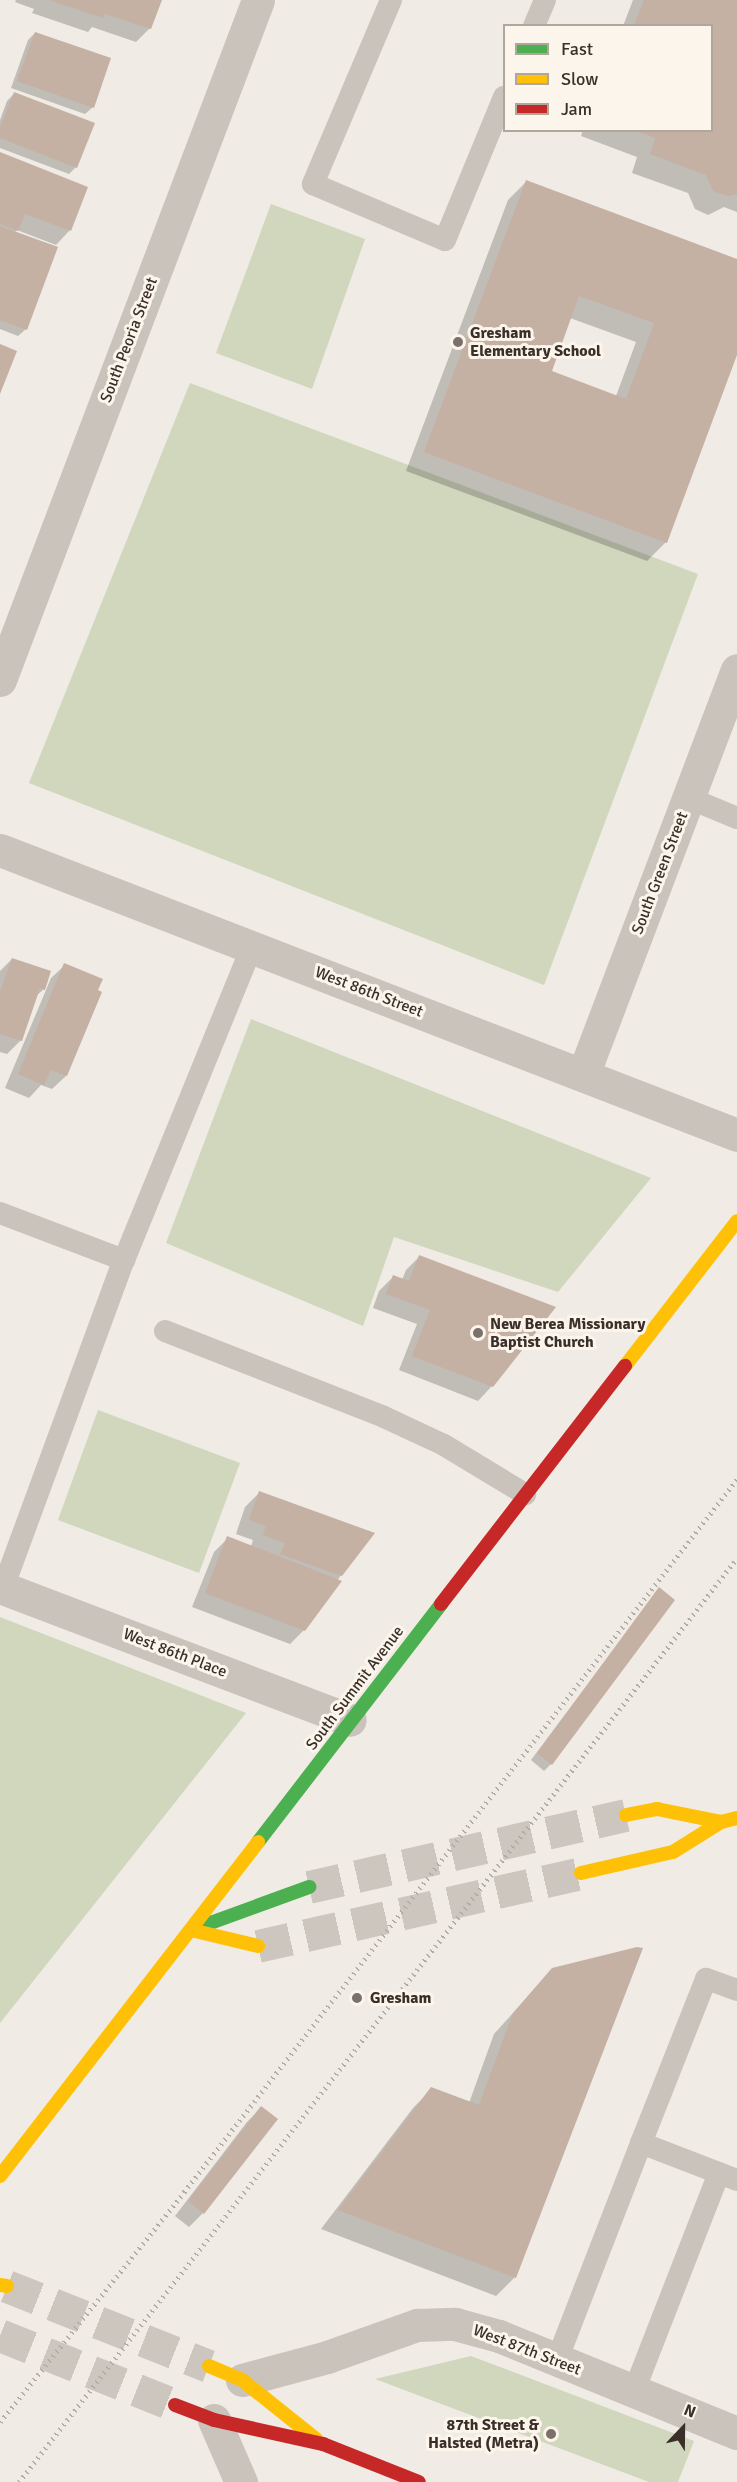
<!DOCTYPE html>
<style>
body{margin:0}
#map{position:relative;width:737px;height:2482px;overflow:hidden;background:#f0ebe4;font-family:Signika,sans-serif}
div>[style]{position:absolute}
.green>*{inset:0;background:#d0d7bd}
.shadow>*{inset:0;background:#0003}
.building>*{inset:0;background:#c5b0a4}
.secondary-tunnel>*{height:33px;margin-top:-16.5px;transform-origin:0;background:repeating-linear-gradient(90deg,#ccc6bf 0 33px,transparent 0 49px)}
.lane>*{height:22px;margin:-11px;padding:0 11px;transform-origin:11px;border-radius:11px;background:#c9c3bc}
.street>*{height:33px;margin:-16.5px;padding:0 16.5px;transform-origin:16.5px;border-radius:16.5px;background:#c9c3bc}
.fast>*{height:14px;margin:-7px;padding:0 7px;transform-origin:7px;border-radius:7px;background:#4caf50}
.slow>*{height:14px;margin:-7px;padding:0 7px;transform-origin:7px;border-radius:7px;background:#ffc107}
.jam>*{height:14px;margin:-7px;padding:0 7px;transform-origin:7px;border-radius:7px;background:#c62828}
.rail>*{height:4.5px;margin-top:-2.25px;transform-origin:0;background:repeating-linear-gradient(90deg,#b1aca6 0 1.5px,transparent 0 6px)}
.dots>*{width:16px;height:16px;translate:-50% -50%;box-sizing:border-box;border:3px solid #fcf5ec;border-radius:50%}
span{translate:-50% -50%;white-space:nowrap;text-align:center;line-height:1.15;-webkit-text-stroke:6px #fcf5ec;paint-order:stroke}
.poi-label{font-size:16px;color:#3b3029;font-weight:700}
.left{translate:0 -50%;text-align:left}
.right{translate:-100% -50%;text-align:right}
.street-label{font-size:16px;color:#3b3029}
.legend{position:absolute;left:503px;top:24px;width:210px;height:108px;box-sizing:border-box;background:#fcf5ec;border:2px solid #afa69e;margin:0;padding:8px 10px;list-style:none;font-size:18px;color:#3b3029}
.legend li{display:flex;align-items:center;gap:12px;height:30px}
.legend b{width:30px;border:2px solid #afa69e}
.north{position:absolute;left:653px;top:2398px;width:60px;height:60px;-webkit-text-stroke:4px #fcf5ec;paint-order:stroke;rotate:22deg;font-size:16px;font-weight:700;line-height:24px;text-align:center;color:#3b3029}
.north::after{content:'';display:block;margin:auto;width:21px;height:27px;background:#3b3029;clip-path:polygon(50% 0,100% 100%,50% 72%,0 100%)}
</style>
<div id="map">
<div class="green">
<div style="clip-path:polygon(271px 204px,365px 239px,312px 389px,216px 353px)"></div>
<div style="clip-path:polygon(190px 383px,698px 574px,544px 985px,29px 783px)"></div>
<div style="clip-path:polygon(251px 1019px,651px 1178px,558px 1292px,394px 1237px,363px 1326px,166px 1243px)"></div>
<div style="clip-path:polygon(98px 1410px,240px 1463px,199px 1573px,58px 1520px)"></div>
<div style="clip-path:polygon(0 1617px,246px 1713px,0 2023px)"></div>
<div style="clip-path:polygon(471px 2356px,694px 2441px,678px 2482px,649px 2482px,375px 2379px)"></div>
</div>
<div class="shadow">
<div style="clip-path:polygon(16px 0,160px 0,150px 28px,136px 42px,92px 27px,88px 32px,32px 13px,34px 9px,15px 2px)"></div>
<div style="clip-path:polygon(633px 0,737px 0,737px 212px,724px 207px,708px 215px,695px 209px,688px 193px,632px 173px,637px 157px,581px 136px,583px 130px,712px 130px,712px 26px,623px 26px)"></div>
<div style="clip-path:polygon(35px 33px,93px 107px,85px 114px,11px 88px,28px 40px)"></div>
<div style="clip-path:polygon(14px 94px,76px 167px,69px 174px,0 148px,0 120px,7px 101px)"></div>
<div style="clip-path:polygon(0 154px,86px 188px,69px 231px,56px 245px,17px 230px,14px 233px,26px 329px,18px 336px,0 329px)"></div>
<div style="clip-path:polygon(evenodd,527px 181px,737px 261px,737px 351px,666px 542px,647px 561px,406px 471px,508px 200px,527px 181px,570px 318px,636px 342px,616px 396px,550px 372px,570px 318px)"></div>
<div style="clip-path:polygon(12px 959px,44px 989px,35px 997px,21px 1040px,7px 1054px,0 1052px,0 971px)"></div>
<div style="clip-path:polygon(65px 965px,100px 993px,66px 1076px,52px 1089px,41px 1085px,29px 1098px,5px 1088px,51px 978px)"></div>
<div style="clip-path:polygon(420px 1256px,492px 1386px,478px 1401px,399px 1370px,417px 1324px,373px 1308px,379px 1291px,393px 1277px,402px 1280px,406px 1270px)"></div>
<div style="clip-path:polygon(259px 1493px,341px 1575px,304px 1630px,290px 1644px,192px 1607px,214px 1552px,228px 1538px,251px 1547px,253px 1540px,236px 1534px,245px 1507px)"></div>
<div style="clip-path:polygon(659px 1589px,551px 1764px,544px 1771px,531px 1760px)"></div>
<div style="clip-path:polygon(553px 1969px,515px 2277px,496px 2296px,321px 2229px,413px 2108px,432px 2089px,469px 2103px,494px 2034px)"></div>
<div style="clip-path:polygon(261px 2108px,203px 2213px,189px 2227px,175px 2216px,247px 2122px)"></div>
</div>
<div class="building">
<div style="clip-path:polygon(49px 0,162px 0,151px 29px,105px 14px,103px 18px)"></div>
<div style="clip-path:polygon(644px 0,737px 0,737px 194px,728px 196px,713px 191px,706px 175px,650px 154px,655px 138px,636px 131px,712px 130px,712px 26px,634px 26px)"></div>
<div style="clip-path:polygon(35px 32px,111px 58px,94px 108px,17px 81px)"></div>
<div style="clip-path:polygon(14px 92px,95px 123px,77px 168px,0 138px,0 128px)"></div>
<div style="clip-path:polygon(0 152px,88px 187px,71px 231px,25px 214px,18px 231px,0 224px)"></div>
<div style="clip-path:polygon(evenodd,526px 180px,737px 259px,737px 355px,667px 543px,424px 452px,526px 180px,579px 296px,654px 323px,626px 399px,552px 371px,579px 296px)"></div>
<div style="clip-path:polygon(0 226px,58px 247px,27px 330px,0 320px)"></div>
<div style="clip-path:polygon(0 344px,17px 351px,0 394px)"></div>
<div style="clip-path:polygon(12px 958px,51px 971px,45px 990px,40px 988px,22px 1041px,0 1034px,0 992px)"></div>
<div style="clip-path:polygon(64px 963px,103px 979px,98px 990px,102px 992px,67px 1076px,51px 1070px,44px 1085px,18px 1074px)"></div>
<div style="clip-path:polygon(419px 1255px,556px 1307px,493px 1387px,412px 1356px,430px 1310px,386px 1294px,393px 1275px,409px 1281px)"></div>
<div style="clip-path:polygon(259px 1491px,375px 1533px,342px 1576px,280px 1554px,285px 1543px,263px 1535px,266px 1526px,249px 1520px)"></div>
<div style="clip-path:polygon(227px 1536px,342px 1581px,305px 1631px,205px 1593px)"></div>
<div style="clip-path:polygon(659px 1587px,675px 1600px,552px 1765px,537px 1753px)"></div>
<div style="clip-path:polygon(637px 1947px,643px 1948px,516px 2278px,338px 2210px,431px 2087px,479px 2105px,513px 2013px,552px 1968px)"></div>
<div style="clip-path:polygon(261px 2106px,278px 2119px,204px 2214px,188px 2201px)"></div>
</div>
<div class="secondary-tunnel">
<div style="left:309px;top:1887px;width:325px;rotate:-12.8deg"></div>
<div style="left:258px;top:1946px;width:331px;rotate:-12.7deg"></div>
<div style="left:7px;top:2286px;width:217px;rotate:21.6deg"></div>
<div style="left:0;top:2335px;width:188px;rotate:21.8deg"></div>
</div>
<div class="lane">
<div style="left:391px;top:0;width:200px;rotate:113deg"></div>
<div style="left:313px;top:184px;width:143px;rotate:23deg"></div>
<div style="left:445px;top:240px;width:155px;rotate:-67.6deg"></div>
<div style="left:534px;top:26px;width:28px;rotate:-67deg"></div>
<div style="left:689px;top:798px;width:52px;rotate:22.6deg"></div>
<div style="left:0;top:1213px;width:133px;rotate:20.8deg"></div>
<div style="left:165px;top:1331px;width:235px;rotate:21.4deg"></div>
<div style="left:384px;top:1417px;width:66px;rotate:25deg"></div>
<div style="left:444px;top:1445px;width:95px;rotate:31.2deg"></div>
<div style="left:3px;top:1588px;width:350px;rotate:-69.8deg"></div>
<div style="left:124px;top:1260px;width:338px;rotate:-67.8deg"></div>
<div style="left:737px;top:1990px;width:33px;rotate:-160deg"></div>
<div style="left:706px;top:1979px;width:176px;rotate:111.6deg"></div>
<div style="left:641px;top:2143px;width:103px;rotate:21.1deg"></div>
<div style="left:557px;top:2360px;width:233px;rotate:-68.8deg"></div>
<div style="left:634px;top:2391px;width:234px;rotate:-68.7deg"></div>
</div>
<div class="street">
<div style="left:0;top:680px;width:727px;rotate:-69.22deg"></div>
<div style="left:0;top:850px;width:790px;rotate:21.14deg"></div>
<div style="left:583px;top:1075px;width:433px;rotate:-69.2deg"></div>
<div style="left:0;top:1587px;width:374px;rotate:20.8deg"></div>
<div style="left:242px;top:2380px;width:88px;rotate:-15.1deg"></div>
<div style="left:327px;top:2357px;width:96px;rotate:-19.6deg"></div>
<div style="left:417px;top:2325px;width:38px;rotate:-2deg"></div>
<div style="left:455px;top:2324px;width:46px;rotate:15.3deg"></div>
<div style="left:499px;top:2336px;width:257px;rotate:22.2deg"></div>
<div style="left:214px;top:2420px;width:68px;rotate:66.5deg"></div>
</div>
<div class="fast">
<div style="left:258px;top:1842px;width:300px;rotate:-52.4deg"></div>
<div style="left:191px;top:1930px;width:126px;rotate:-20deg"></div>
</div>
<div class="slow">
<div style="left:625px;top:1366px;width:183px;rotate:-52.3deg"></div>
<div style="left:626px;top:1815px;width:32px;rotate:-11deg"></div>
<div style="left:657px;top:1809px;width:65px;rotate:11.5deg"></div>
<div style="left:581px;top:1873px;width:94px;rotate:-12.9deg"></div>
<div style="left:673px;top:1852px;width:57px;rotate:-32deg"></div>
<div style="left:721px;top:1822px;width:16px;rotate:-14deg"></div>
<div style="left:191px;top:1930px;width:69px;rotate:13.4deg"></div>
<div style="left:0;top:2176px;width:422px;rotate:-52.3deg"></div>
<div style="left:0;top:2285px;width:7px;rotate:8deg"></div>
<div style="left:209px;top:2366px;width:36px;rotate:23deg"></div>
<div style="left:242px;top:2380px;width:95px;rotate:38.6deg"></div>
</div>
<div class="jam">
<div style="left:441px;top:1604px;width:301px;rotate:-52.3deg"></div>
<div style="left:175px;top:2405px;width:42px;rotate:21deg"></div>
<div style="left:214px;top:2420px;width:112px;rotate:12.4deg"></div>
<div style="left:323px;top:2444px;width:103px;rotate:21.6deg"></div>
</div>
<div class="rail">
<div style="left:0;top:2422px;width:295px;rotate:-51.3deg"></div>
<div style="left:184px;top:2192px;width:902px;rotate:-52.2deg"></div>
<div style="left:19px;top:2482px;width:1170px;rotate:-52.15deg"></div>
</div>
<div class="dots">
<div style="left:458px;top:342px;background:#7a716a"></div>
<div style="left:478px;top:1333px;background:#7a716a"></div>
<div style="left:357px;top:1998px;background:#7a716a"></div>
<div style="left:551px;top:2434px;background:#7a716a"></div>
</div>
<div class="poi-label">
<span class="left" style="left:470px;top:342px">Gresham<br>Elementary School</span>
<span class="left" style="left:490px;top:1333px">New Berea Missionary<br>Baptist Church</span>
<span class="left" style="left:370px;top:1998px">Gresham</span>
<span class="right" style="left:539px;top:2434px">87th Street &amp;<br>Halsted (Metra)</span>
</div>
<div class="street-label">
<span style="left:129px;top:340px;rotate:-69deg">South Peoria Street</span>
<span style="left:660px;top:873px;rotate:-69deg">South Green Street</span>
<span style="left:369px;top:992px;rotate:21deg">West 86th Street</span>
<span style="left:175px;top:1653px;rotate:21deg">West 86th Place</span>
<span style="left:355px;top:1688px;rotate:-53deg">South Summit Avenue</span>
<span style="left:527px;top:2350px;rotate:21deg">West 87th Street</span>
</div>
<ul class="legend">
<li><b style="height:8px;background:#4caf50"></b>Fast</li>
<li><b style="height:8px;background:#ffc107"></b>Slow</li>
<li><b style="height:8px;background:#c62828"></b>Jam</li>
</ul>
<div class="north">N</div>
</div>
